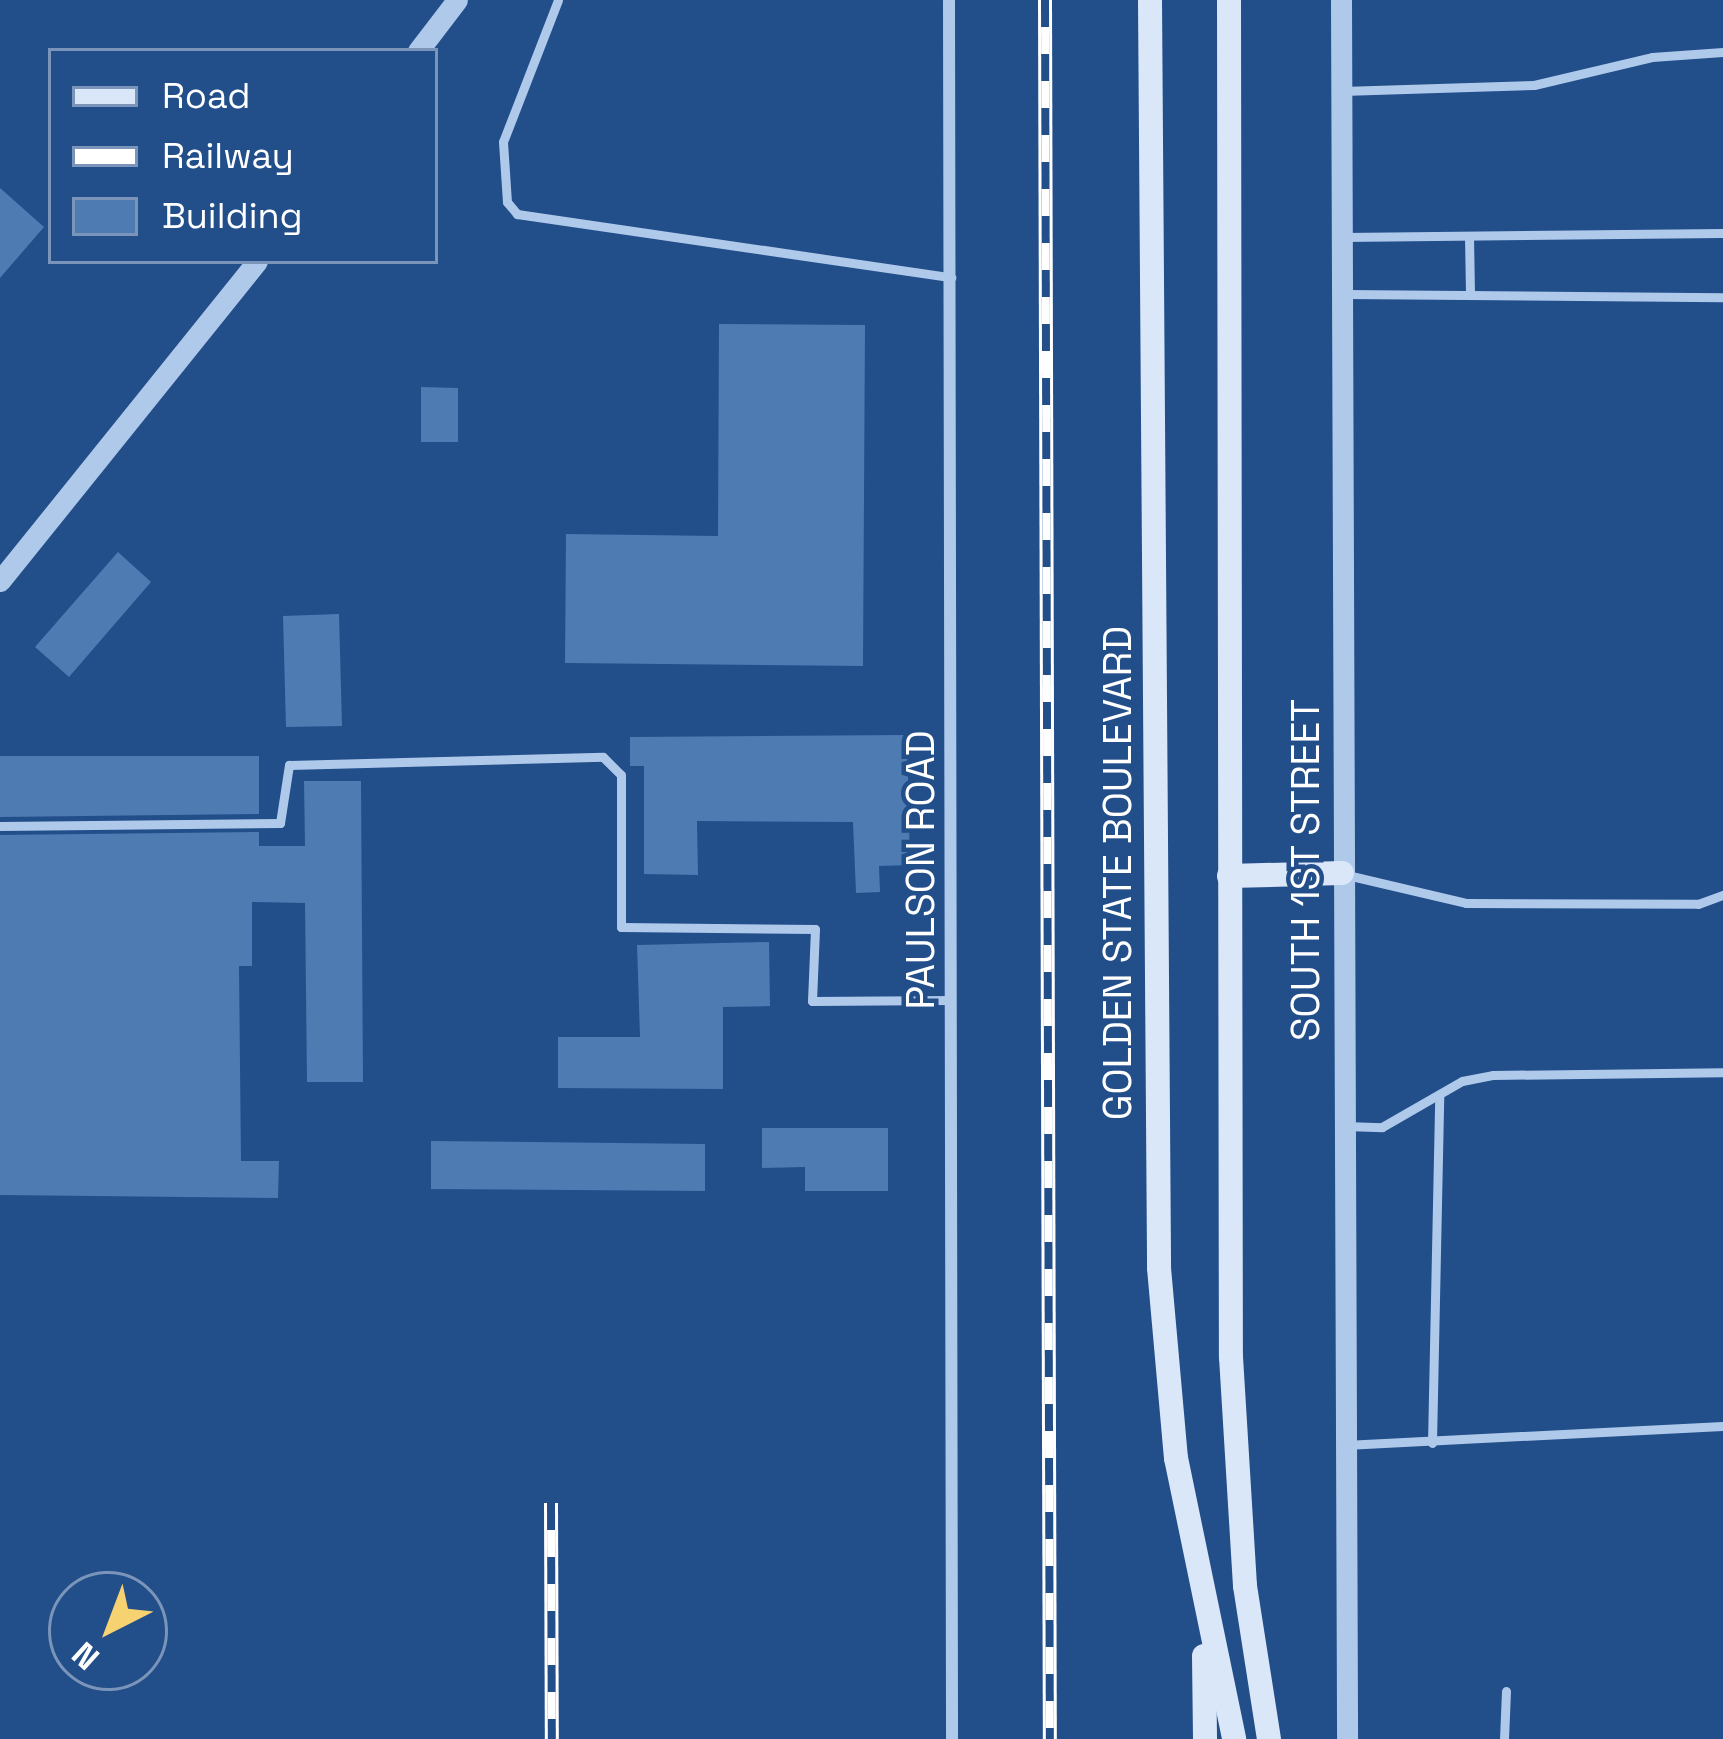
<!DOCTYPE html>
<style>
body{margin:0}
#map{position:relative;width:1723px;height:1739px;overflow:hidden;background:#224e8a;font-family:"Space Grotesk",sans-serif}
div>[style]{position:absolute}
.building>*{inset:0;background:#4f7bb3}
.service>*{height:9px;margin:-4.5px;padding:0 4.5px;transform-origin:4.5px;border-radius:4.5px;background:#afc9eb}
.minor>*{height:12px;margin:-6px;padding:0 6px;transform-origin:6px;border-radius:6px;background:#afc9eb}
.tertiary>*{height:21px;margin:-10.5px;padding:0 10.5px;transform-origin:10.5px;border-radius:10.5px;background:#afc9eb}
.secondary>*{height:24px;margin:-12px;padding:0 12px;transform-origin:12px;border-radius:12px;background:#dae7f8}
.rail>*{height:14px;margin-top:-7px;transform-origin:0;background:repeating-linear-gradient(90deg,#224e8a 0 27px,#fff 0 54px);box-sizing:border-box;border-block:3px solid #fff}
span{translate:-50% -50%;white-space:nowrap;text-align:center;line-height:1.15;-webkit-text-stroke:9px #224e8a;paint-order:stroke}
.street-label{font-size:39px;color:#fff}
.legend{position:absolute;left:48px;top:48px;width:390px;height:216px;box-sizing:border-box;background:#224e8a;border:3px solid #7a95b9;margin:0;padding:15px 21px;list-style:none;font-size:36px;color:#fff}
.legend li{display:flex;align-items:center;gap:24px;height:60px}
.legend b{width:60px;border:3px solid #7a95b9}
.north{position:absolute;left:48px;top:1571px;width:120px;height:120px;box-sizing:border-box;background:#224e8a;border:3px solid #7a95b9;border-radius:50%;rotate:222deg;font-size:33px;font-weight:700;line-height:48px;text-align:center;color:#fff}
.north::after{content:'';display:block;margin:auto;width:42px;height:54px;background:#f6d271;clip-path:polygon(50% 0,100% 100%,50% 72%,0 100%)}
</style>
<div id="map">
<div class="building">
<div style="clip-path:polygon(0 188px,44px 227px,0 278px)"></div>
<div style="clip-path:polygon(719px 324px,865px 325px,863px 666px,565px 663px,566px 534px,718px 536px)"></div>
<div style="clip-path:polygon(421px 387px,458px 388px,458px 442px,421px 442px)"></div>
<div style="clip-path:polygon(118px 552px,151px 582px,69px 677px,35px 647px)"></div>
<div style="clip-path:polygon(339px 614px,342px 726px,286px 727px,283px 616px)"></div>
<div style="clip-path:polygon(907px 735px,910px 865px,879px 866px,880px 892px,856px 893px,853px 822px,697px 821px,698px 875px,644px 874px,644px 766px,630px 766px,630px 737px)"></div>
<div style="clip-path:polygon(0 756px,259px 756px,259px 814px,0 817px)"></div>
<div style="clip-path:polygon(304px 781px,361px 781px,363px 1082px,307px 1082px,305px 903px,252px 902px,252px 966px,239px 966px,241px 1161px,279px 1161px,278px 1198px,0 1195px,0 835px,259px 832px,259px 846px,305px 846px)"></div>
<div style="clip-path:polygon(769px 942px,770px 1006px,723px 1007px,723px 1089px,558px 1088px,558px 1037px,640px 1037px,637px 945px)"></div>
<div style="clip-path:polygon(762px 1128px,888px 1128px,888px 1191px,805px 1191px,805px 1167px,762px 1168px)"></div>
<div style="clip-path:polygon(431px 1141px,705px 1144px,705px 1191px,431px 1189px)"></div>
</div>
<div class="service">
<div style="left:558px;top:0;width:152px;rotate:111.2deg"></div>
<div style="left:503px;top:142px;width:60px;rotate:86.2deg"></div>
<div style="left:507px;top:202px;width:16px;rotate:50deg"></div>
<div style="left:517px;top:214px;width:439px;rotate:8.3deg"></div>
<div style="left:1342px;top:91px;width:192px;rotate:-1.8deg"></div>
<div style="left:1534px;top:85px;width:121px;rotate:-13.3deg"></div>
<div style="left:1652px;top:57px;width:71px;rotate:-4deg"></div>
<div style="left:1469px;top:236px;width:59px;rotate:89deg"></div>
<div style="left:1344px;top:237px;width:379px;rotate:-0.6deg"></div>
<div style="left:1344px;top:294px;width:379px;rotate:0.5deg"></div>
<div style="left:0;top:826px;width:280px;rotate:-0.6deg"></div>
<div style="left:280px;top:823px;width:59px;rotate:-81.2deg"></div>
<div style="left:289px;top:765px;width:314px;rotate:-1.5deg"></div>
<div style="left:603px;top:757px;width:25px;rotate:45deg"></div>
<div style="left:621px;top:775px;width:152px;rotate:90deg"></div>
<div style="left:621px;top:927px;width:194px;rotate:0.6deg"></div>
<div style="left:815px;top:929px;width:72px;rotate:92.4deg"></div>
<div style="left:812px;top:1001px;width:139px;rotate:-0.4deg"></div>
<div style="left:1347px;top:875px;width:122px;rotate:13.2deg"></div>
<div style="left:1466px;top:903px;width:232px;rotate:0.2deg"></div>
<div style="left:1698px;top:904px;width:27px;rotate:-20deg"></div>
<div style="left:1345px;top:1126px;width:37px;rotate:2deg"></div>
<div style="left:1382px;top:1127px;width:92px;rotate:-29.9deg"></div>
<div style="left:1462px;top:1081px;width:32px;rotate:-11deg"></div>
<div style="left:1493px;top:1075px;width:230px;rotate:-0.7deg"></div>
<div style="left:1432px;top:1443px;width:347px;rotate:-88.8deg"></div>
<div style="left:1345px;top:1445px;width:378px;rotate:-2.9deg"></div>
<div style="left:1504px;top:1739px;width:48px;rotate:-87.6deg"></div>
</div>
<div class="minor">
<div style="left:949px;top:0;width:1739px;rotate:89.9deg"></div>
</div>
<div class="tertiary">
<div style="left:1341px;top:0;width:1739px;rotate:89.8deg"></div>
<div style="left:418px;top:51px;width:64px;rotate:-52.6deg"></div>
<div style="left:0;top:581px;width:410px;rotate:-51.2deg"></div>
</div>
<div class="secondary">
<div style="left:1150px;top:0;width:1268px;rotate:89.59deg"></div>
<div style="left:1159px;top:1268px;width:191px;rotate:84.9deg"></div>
<div style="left:1176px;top:1458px;width:287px;rotate:78.3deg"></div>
<div style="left:1229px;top:0;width:1357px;rotate:89.92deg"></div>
<div style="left:1231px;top:1357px;width:229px;rotate:86.5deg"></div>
<div style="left:1245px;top:1586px;width:155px;rotate:81.1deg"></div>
<div style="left:1229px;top:876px;width:113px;rotate:-1.5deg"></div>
<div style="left:1204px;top:1656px;width:83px;rotate:89.3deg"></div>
</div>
<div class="rail">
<div style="left:1045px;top:0;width:1739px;rotate:89.84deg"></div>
<div style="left:551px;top:1503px;width:236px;rotate:89.8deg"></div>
</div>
<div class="street-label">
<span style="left:921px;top:870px;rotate:-90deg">PAULSON ROAD</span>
<span style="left:1306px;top:870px;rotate:-90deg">SOUTH 1ST STREET</span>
<span style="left:1118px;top:873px;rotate:-90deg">GOLDEN STATE BOULEVARD</span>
</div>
<ul class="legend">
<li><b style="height:15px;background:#dae7f8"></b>Road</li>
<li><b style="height:15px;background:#fff"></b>Railway</li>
<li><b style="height:33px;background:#4f7bb3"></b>Building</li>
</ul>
<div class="north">N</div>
</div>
